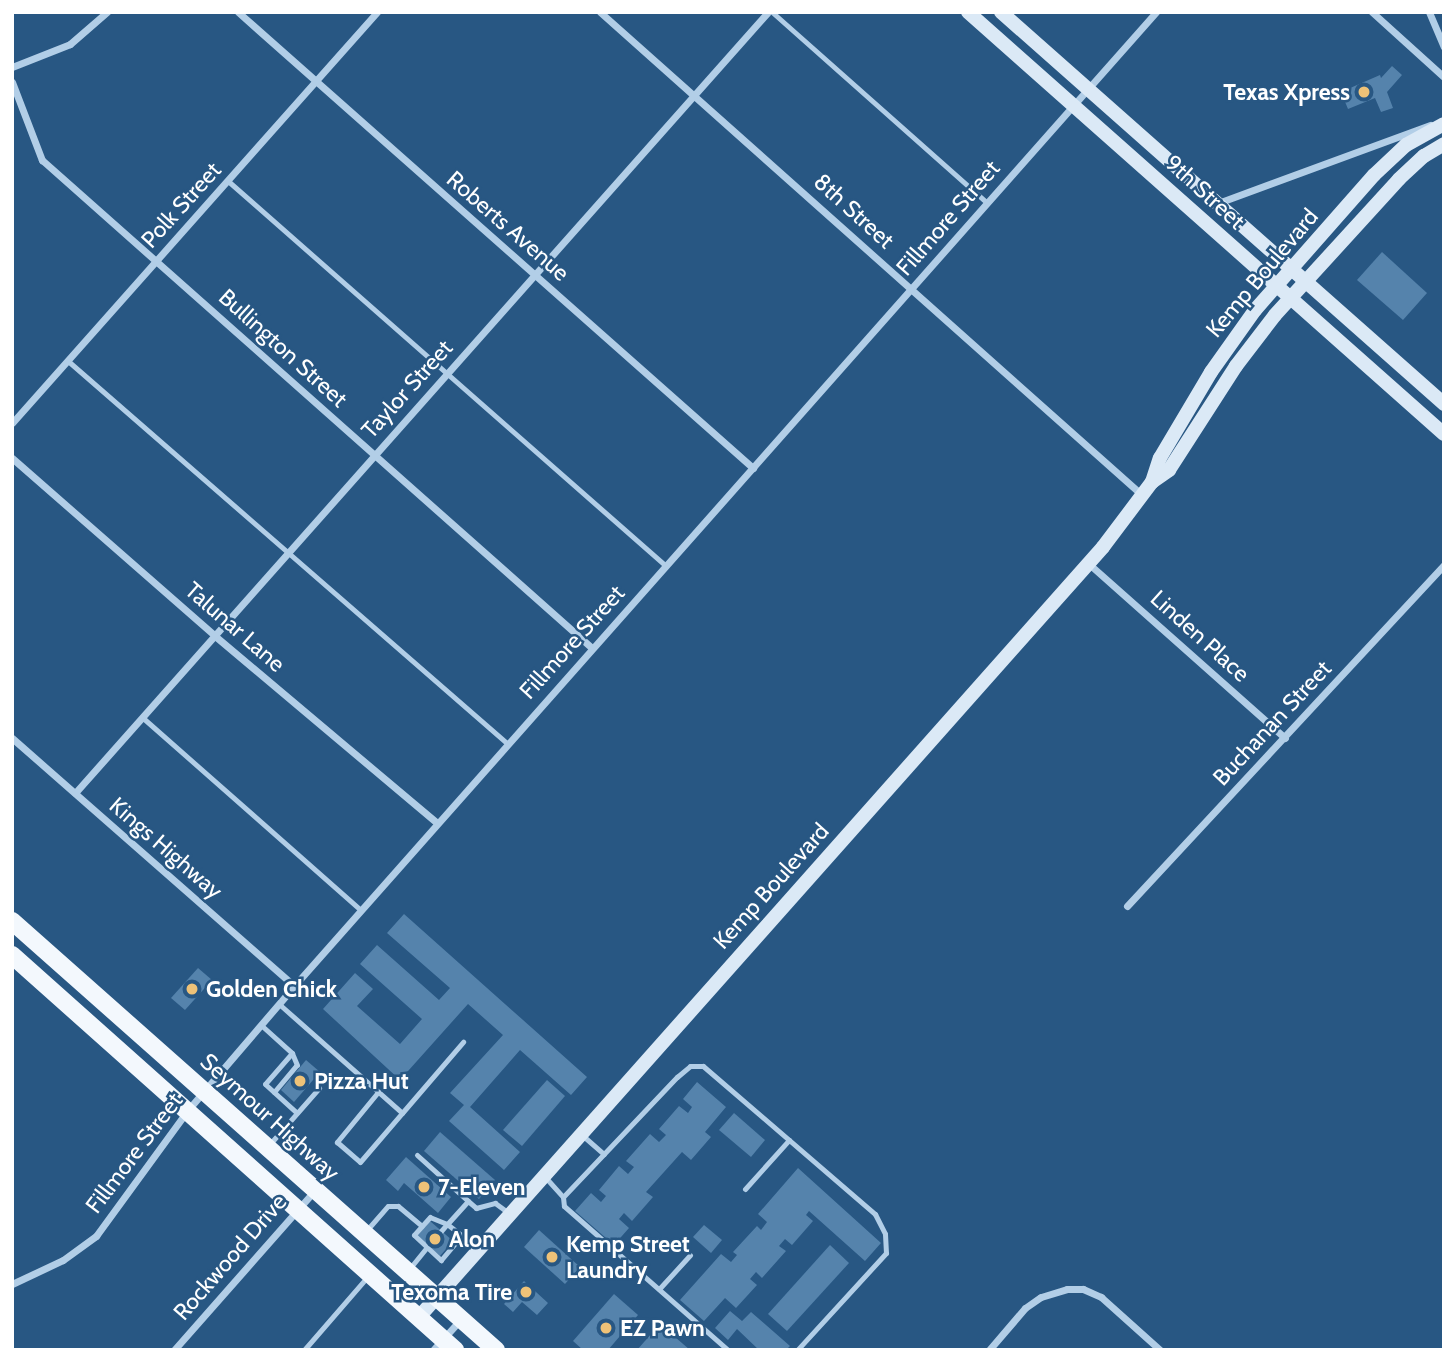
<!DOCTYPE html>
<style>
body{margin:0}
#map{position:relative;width:1456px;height:1362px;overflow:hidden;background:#285783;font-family:Cabin,sans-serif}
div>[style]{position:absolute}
.building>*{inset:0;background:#5583ac}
.lane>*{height:5px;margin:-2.5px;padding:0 2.5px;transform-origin:2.5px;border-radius:2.5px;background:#b2cee7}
.street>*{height:7px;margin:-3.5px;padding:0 3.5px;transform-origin:3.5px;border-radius:3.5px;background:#b2cee7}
.secondary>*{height:14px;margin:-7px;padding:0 7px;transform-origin:7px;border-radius:7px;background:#dbe9f6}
.primary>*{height:18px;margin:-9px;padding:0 9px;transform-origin:9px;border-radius:9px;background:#f3f8fd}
.dots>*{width:19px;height:19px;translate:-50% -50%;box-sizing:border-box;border:4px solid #285783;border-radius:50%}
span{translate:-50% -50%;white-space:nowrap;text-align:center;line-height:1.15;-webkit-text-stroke:5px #285783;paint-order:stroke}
.poi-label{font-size:23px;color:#fff;font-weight:700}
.right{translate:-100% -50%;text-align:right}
.left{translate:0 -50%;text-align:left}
.street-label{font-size:23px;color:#fff}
.frame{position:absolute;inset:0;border:14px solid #fff;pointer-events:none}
</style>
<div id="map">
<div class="building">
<div style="clip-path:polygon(1392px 66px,1402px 75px,1387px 92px,1393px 108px,1381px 112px,1375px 98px,1348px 109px,1341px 92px,1380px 75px,1381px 78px)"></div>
<div style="clip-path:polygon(1382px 252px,1427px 293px,1403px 320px,1357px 280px)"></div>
<div style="clip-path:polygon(404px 914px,587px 1077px,571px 1095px,520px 1050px,470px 1107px,520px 1152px,504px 1170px,449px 1121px,464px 1105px,450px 1093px,503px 1035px,468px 1004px,400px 1080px,323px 1009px,355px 973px,373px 989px,357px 1006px,400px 1044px,422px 1019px,360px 964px,377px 945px,439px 1000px,450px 988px,387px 933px)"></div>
<div style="clip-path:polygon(198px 968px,212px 980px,185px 1010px,171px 998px)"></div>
<div style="clip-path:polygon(306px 1060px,320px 1072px,294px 1102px,281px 1090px)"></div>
<div style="clip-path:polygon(547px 1080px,565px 1096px,522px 1146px,503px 1130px)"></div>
<div style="clip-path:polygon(697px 1082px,726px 1107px,705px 1132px,711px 1137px,691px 1160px,682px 1152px,646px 1192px,653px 1197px,632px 1221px,624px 1213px,619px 1219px,629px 1228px,614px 1245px,575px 1211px,591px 1193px,601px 1202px,606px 1196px,599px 1190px,619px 1166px,628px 1174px,634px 1167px,626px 1161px,650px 1134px,659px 1142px,666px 1135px,659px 1129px,679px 1106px,688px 1113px,692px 1107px,683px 1099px)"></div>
<div style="clip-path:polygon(734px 1113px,765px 1140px,751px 1157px,719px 1130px)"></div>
<div style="clip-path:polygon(440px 1132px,495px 1180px,479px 1199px,424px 1151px)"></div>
<div style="clip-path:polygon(406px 1157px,451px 1197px,438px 1213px,404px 1183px,398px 1191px,386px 1180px)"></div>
<div style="clip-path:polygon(798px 1168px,881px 1243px,865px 1261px,809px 1211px,806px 1215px,813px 1221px,792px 1245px,785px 1239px,779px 1246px,786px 1251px,762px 1278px,756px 1272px,750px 1279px,757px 1285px,736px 1308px,725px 1298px,704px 1321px,680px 1300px,721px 1254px,731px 1262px,737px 1255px,733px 1252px,757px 1226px,761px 1230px,767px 1222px,758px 1214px)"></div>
<div style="clip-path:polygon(430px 1221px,453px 1241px,440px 1256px,417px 1236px)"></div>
<div style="clip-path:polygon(704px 1225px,722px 1240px,711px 1253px,693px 1237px)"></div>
<div style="clip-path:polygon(539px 1230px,580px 1267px,565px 1284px,524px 1247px)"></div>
<div style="clip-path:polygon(830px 1245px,849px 1263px,787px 1331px,768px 1314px)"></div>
<div style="clip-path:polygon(524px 1281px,548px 1303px,537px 1315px,522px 1302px,513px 1312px,504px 1304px)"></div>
<div style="clip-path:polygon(614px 1294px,638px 1315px,608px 1350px,583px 1350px,573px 1341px)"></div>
<div style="clip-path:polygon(730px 1311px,742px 1321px,751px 1312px,790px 1346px,786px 1350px,759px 1350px,737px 1329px,728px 1340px,715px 1328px)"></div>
<div style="clip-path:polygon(660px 1324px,690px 1350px,637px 1350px)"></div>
</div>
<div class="lane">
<div style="left:772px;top:12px;width:288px;rotate:41.6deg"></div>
<div style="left:228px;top:181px;width:583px;rotate:41.32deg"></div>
<div style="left:68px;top:361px;width:583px;rotate:41.04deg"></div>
<div style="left:143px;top:718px;width:290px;rotate:41.4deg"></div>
<div style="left:279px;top:1004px;width:164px;rotate:41.5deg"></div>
<div style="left:402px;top:1113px;width:94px;rotate:-49.3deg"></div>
<div style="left:261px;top:1025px;width:42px;rotate:42.1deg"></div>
<div style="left:292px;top:1053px;width:41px;rotate:131.1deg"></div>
<div style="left:265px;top:1084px;width:43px;rotate:42.2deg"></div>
<div style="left:274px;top:1092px;width:35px;rotate:-50deg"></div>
<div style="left:297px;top:1065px;width:13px;rotate:-113deg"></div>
<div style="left:378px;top:1092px;width:65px;rotate:129.4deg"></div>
<div style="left:337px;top:1142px;width:30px;rotate:41deg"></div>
<div style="left:360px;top:1162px;width:65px;rotate:-49.4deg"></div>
<div style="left:582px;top:1135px;width:29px;rotate:41deg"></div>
<div style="left:269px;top:1145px;width:76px;rotate:-48.7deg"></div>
<div style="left:417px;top:1155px;width:69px;rotate:42deg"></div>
<div style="left:468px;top:1201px;width:31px;rotate:132deg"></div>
<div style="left:447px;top:1224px;width:18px;rotate:-158deg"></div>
<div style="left:430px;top:1217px;width:24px;rotate:132deg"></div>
<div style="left:414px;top:1235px;width:37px;rotate:43deg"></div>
<div style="left:441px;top:1260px;width:31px;rotate:-50deg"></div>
<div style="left:546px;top:1178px;width:25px;rotate:48deg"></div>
<div style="left:563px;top:1197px;width:9px;rotate:84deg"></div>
<div style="left:564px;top:1206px;width:218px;rotate:41.3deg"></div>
<div style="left:745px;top:1189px;width:66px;rotate:-48.1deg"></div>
<div style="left:563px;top:1197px;width:166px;rotate:-46.5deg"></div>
<div style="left:677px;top:1077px;width:17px;rotate:-40deg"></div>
<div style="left:690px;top:1066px;width:13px"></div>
<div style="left:703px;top:1066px;width:227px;rotate:40.7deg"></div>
<div style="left:875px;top:1214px;width:22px;rotate:63deg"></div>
<div style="left:885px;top:1234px;width:19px;rotate:87deg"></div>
<div style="left:886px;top:1253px;width:132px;rotate:132.5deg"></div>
<div style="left:468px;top:1201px;width:11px;rotate:41deg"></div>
<div style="left:476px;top:1208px;width:20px;rotate:-15deg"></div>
<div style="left:495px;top:1203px;width:19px;rotate:36deg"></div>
<div style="left:366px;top:1231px;width:33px;rotate:-49deg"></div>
<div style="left:388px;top:1206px;width:10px"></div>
<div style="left:398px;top:1206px;width:31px;rotate:40deg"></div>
<div style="left:441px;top:1231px;width:9px;rotate:-49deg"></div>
<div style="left:447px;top:1224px;width:41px;rotate:38deg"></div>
<div style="left:410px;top:1268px;width:28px;rotate:-51deg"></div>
<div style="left:659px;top:1289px;width:46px;rotate:-47.6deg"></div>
<div style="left:304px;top:1350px;width:98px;rotate:-49.1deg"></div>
</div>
<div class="street">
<div style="left:238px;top:12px;width:688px;rotate:41.52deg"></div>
<div style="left:600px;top:12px;width:727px;rotate:41.71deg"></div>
<div style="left:1372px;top:12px;width:97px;rotate:42.1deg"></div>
<div style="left:1429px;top:12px;width:38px;rotate:67deg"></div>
<div style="left:12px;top:67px;width:62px;rotate:-21.6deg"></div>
<div style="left:70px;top:44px;width:49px;rotate:-40.9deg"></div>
<div style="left:12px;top:82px;width:84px;rotate:69deg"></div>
<div style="left:42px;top:160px;width:735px;rotate:41.58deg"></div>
<div style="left:1218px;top:203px;width:226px;rotate:-20.2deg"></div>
<div style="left:12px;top:423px;width:550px;rotate:-48.39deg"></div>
<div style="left:12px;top:458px;width:270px;rotate:41.2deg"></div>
<div style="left:215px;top:636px;width:290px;rotate:40.1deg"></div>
<div style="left:1089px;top:564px;width:262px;rotate:41.6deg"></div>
<div style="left:12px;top:738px;width:376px;rotate:41.3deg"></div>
<div style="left:75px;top:793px;width:1044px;rotate:-48.42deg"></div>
<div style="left:1127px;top:906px;width:466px;rotate:-47.1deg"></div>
<div style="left:12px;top:1284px;width:56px;rotate:-25.2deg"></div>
<div style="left:63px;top:1260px;width:41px;rotate:-36deg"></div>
<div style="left:96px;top:1236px;width:155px;rotate:-53.9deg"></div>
<div style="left:187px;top:1111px;width:165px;rotate:-49.4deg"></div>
<div style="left:294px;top:986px;width:1301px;rotate:-48.49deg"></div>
<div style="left:174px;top:1350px;width:213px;rotate:-48.6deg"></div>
<div style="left:433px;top:1350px;width:42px;rotate:-47.9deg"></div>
<div style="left:989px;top:1350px;width:55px;rotate:-49.4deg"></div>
<div style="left:1025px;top:1308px;width:19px;rotate:-35deg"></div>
<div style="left:1041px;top:1297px;width:27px;rotate:-17deg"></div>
<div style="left:1067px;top:1289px;width:16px"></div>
<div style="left:1083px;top:1289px;width:20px;rotate:24deg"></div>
<div style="left:1101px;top:1297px;width:79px;rotate:41.9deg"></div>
</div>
<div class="secondary">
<div style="left:968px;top:12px;width:636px;rotate:41.56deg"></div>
<div style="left:1001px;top:12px;width:592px;rotate:41.5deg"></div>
<div style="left:1152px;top:482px;width:25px;rotate:-72deg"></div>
<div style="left:1160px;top:458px;width:100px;rotate:-59.3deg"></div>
<div style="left:1211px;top:372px;width:76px;rotate:-54.6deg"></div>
<div style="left:1255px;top:310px;width:180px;rotate:-48.6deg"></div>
<div style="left:1374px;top:175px;width:44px;rotate:-43.2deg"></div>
<div style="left:1406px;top:145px;width:43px;rotate:-28.9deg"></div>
<div style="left:419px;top:1317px;width:1030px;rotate:-48.38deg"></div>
<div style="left:1103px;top:547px;width:81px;rotate:-53deg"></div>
<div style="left:1152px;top:482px;width:21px;rotate:-35deg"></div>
<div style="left:1169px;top:470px;width:124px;rotate:-57.2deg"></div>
<div style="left:1236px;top:366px;width:64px;rotate:-52.6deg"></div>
<div style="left:1275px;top:315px;width:184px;rotate:-47.6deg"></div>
<div style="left:1399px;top:179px;width:34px;rotate:-43deg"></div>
<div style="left:1424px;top:156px;width:23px;rotate:-31deg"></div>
</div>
<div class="primary">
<div style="left:12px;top:921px;width:647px;rotate:41.55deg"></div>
<div style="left:12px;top:955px;width:594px;rotate:41.72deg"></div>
</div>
<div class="dots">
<div style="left:1364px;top:92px;background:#eec278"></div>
<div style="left:192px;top:989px;background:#eec278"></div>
<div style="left:300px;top:1081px;background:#eec278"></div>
<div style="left:424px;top:1187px;background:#eec278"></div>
<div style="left:435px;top:1239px;background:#eec278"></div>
<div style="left:552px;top:1257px;background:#eec278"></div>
<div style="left:526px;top:1292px;background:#eec278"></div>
<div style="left:606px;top:1328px;background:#eec278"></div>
</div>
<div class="poi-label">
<span class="right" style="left:1350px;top:92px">Texas Xpress</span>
<span class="left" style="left:206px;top:989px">Golden Chick</span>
<span class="left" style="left:314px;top:1081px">Pizza Hut</span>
<span class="left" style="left:438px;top:1187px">7-Eleven</span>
<span class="left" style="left:449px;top:1239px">Alon</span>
<span class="left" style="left:566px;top:1257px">Kemp Street<br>Laundry</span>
<span class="right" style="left:512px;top:1292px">Texoma Tire</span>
<span class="left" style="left:620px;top:1328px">EZ Pawn</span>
</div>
<div class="street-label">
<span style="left:1205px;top:192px;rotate:42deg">9th Street</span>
<span style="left:181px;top:205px;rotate:-48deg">Polk Street</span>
<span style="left:854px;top:211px;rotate:42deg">8th Street</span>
<span style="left:948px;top:218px;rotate:-49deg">Fillmore Street</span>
<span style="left:508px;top:226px;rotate:41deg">Roberts Avenue</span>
<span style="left:1262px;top:273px;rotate:-50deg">Kemp Boulevard</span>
<span style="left:283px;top:348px;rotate:42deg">Bullington Street</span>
<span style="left:407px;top:389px;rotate:-48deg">Taylor Street</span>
<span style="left:235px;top:627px;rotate:41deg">Talunar Lane</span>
<span style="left:1200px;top:636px;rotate:42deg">Linden Place</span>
<span style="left:572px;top:642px;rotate:-48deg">Fillmore Street</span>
<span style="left:1272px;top:723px;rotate:-47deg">Buchanan Street</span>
<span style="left:166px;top:848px;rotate:41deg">Kings Highway</span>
<span style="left:771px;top:886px;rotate:-48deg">Kemp Boulevard</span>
<span style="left:270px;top:1117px;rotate:42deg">Seymour Highway</span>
<span style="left:134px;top:1153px;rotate:-53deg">Fillmore Street</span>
<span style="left:230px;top:1257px;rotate:-49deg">Rockwood Drive</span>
</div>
<div class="frame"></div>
</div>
